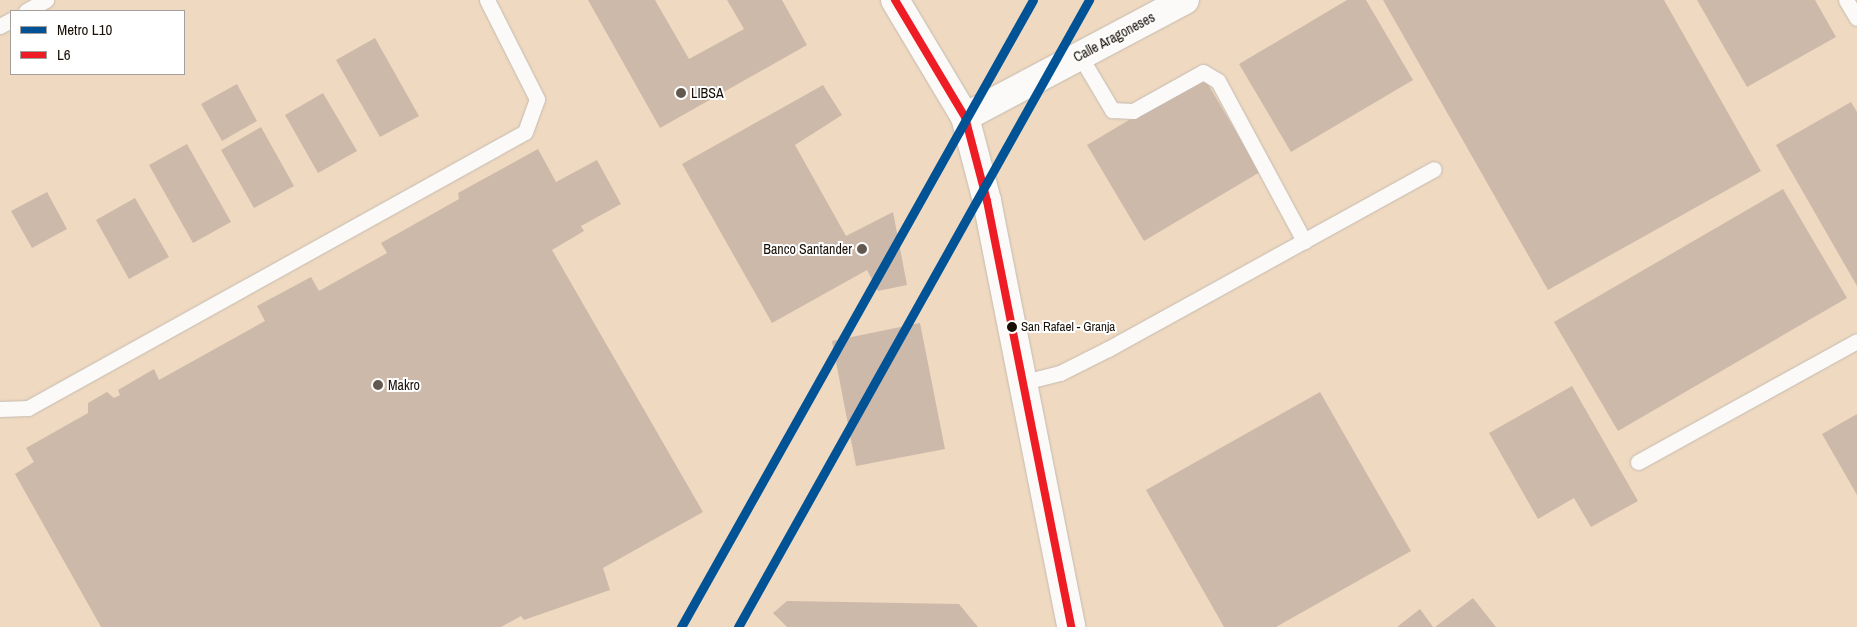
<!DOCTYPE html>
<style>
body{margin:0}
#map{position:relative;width:1857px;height:627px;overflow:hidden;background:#ecded0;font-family:"Archivo Narrow",sans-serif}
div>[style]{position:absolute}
.built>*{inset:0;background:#efd9c1}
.building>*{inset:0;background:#cdb9aa}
.roads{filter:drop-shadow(0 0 1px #c5bbb0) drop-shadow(0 0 1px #c5bbb0)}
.lane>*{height:15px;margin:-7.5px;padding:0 7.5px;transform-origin:7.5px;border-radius:7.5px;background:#fcfaf8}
.street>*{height:28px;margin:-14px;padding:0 14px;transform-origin:14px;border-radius:14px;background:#fcfaf8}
.bus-1>*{height:8px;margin:-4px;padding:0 4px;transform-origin:4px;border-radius:4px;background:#ee1c25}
.metro-1>*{height:9px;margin:-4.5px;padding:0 4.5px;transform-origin:4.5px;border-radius:4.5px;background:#015396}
.dots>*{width:14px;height:14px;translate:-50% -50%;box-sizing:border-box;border:2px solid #fff;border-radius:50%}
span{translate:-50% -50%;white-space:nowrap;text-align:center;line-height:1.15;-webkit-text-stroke:4px #fff;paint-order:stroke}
.bus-label{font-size:13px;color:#181007}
.left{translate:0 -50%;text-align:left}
.street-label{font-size:14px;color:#181007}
.poi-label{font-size:14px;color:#181007}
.right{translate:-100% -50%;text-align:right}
.legend{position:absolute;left:10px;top:10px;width:175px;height:65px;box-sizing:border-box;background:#fff;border:1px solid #a39f9c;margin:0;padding:6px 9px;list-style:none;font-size:15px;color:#181007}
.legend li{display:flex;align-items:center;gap:10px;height:25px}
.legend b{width:25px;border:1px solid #a39f9c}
</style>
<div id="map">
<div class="built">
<div style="clip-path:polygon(evenodd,0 0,1857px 0,1857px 627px,0 627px,0 0,11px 11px,184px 11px,184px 74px,11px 74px,11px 11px)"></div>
</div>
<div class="building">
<div style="clip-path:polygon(588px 0,655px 0,689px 59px,744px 29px,727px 0,782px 0,807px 45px,660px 128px)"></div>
<div style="clip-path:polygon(1347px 0,1366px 0,1413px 80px,1291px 152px,1239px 64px)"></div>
<div style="clip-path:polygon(1383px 0,1664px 0,1761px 171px,1548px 290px)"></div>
<div style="clip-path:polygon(1697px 0,1815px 0,1836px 37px,1747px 87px)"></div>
<div style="clip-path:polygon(375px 38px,419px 116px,380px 137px,336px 60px)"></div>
<div style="clip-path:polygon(1203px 76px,1260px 172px,1144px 241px,1087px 145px)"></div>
<div style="clip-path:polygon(237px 84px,257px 121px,222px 141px,201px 104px)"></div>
<div style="clip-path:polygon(823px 85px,842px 115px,795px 145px,846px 236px,893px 212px,907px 285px,878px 291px,867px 270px,772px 323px,682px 164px)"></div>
<div style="clip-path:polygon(323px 93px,357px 151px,318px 173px,285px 115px)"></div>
<div style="clip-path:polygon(1851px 102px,1857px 112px,1857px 286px,1776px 145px)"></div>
<div style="clip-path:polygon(261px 127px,294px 186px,254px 208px,221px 150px)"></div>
<div style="clip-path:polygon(187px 144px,231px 222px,193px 243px,149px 165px)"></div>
<div style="clip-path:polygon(538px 149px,556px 182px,597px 160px,621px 204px,581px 226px,584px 231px,552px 250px,703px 512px,603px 568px,610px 590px,524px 620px,521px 616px,501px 627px,101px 627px,15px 474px,34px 462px,26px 448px,88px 413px,88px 403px,107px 392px,114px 398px,120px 395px,118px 390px,154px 369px,159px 380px,265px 321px,257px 306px,311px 277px,319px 291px,387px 253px,381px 243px,459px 199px,458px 193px)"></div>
<div style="clip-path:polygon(1783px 189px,1847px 298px,1618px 431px,1554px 322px)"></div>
<div style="clip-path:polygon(47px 192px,67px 229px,32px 248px,11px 211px)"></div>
<div style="clip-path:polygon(135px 198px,169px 257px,129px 279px,96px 220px)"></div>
<div style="clip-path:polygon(920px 323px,945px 449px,856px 466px,832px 341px)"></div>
<div style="clip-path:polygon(1572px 386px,1638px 501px,1591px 527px,1574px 498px,1538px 519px,1489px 433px)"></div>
<div style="clip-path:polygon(1320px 392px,1411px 551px,1276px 627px,1224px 627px,1146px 490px)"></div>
<div style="clip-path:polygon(1857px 414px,1857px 495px,1822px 434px)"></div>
<div style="clip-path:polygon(1473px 598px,1496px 627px,1435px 627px)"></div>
<div style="clip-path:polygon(787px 601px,959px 604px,978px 627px,787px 627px,773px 613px)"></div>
<div style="clip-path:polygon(1420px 609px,1433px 627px,1397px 627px)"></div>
</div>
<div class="roads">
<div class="lane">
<div style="left:1846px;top:0;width:21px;rotate:59deg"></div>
<div style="left:26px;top:11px;width:23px;rotate:-29deg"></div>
<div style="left:0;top:26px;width:13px;rotate:-29deg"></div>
<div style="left:1080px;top:56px;width:63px;rotate:59.3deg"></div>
<div style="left:1112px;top:110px;width:21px;rotate:3deg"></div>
<div style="left:1133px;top:111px;width:80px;rotate:-29.1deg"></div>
<div style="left:1203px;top:72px;width:17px;rotate:31deg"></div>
<div style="left:1218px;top:81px;width:182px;rotate:61.7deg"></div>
<div style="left:1024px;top:382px;width:37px;rotate:-14deg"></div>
<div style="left:1060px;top:373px;width:54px;rotate:-26.6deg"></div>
<div style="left:1108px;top:349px;width:372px;rotate:-28.9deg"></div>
<div style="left:0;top:409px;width:28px;rotate:-2deg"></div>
<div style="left:28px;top:408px;width:568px;rotate:-29.04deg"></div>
<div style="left:525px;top:132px;width:35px;rotate:-70deg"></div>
<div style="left:537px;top:99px;width:111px;rotate:-116.8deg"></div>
<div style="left:1638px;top:462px;width:250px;rotate:-28.9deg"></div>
</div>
<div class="street">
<div style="left:895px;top:0;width:136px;rotate:59.1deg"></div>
<div style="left:965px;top:117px;width:87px;rotate:75.3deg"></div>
<div style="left:987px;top:201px;width:434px;rotate:78.8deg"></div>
<div style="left:965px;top:117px;width:249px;rotate:-28deg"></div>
</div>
</div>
<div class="bus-1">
<div style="left:895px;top:0;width:136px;rotate:59.1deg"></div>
<div style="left:965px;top:117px;width:87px;rotate:75.3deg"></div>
<div style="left:987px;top:201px;width:434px;rotate:78.8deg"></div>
</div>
<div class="metro-1">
<div style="left:681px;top:627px;width:719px;rotate:-60.69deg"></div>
<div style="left:738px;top:627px;width:719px;rotate:-60.76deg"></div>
</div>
<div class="dots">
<div style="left:681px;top:93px;background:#62584d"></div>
<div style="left:862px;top:249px;background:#62584d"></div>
<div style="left:1012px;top:327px;background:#181007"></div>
<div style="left:378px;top:385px;background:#62584d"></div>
</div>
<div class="bus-label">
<span class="left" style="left:1021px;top:327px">San Rafael - Granja</span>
</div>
<div class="street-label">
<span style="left:1114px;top:37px;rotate:-28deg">Calle Aragoneses</span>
</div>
<div class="poi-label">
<span class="left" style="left:691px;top:93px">LIBSA</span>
<span class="right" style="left:852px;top:249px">Banco Santander</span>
<span class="left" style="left:388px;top:385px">Makro</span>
</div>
<ul class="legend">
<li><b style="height:6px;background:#015396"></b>Metro L10</li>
<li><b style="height:6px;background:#ee1c25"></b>L6</li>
</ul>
</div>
